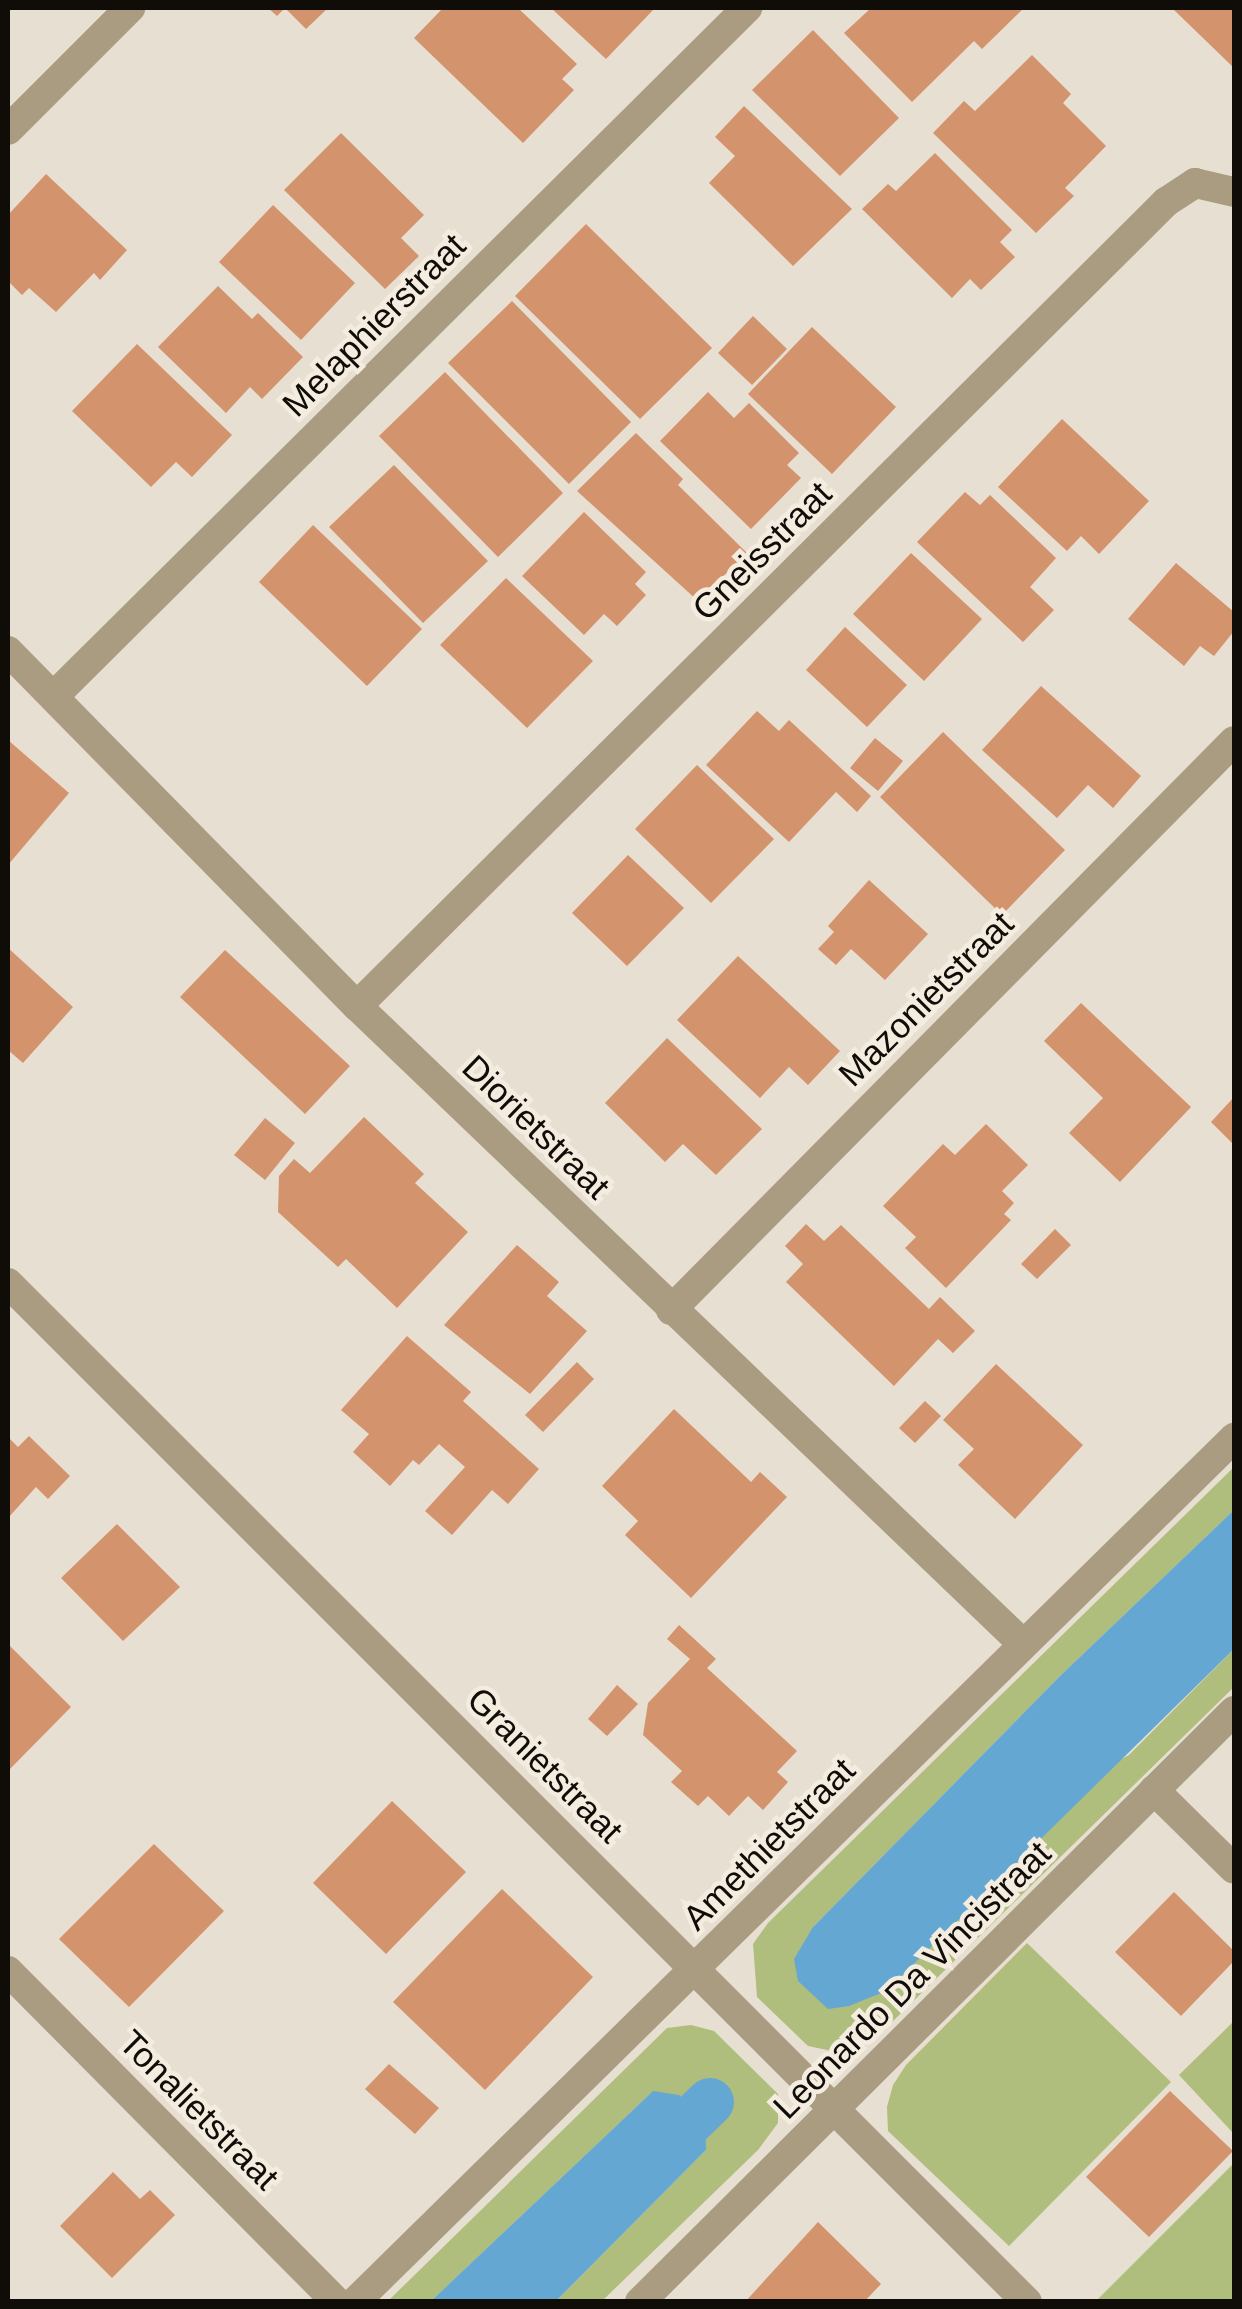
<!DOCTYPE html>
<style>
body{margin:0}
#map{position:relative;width:1242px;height:2309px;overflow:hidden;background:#e8dfd3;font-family:Arial,sans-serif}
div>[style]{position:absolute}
.green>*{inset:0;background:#afbd7d}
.water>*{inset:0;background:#63a7d2}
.canal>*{height:48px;margin:-24px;padding:0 24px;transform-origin:24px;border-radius:24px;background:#63a7d2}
.building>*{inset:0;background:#d3936c}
.minor>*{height:30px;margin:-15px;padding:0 15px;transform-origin:15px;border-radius:15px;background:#aa9c80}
span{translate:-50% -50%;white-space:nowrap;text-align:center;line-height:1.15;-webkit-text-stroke:9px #f5ece0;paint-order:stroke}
.street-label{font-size:35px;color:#100d09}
.frame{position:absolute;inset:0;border:10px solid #100d09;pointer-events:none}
</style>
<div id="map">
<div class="green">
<div style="clip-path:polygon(1234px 1467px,1234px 1510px,1060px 1676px,813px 1927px,1129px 1755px,1234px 1649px,1234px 1687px,891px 2023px,863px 2041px,832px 2051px,808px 2046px,757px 1997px,753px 1944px,768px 1923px)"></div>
<div style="clip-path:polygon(1027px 1943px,1171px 2082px,1009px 2246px,888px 2131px,887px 2107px,893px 2085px,906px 2065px)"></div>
<div style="clip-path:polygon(1234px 2021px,1234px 2134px,1179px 2075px)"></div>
<div style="clip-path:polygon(691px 2025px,714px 2031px,778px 2094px,778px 2123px,758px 2150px,602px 2301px,556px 2301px,706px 2150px,652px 2092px,431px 2301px,387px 2302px,667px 2028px)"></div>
<div style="clip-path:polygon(1234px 2163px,1234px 2301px,1096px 2301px)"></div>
</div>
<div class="water">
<div style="clip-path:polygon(1234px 1510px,1234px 1649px,886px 1991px,849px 2006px,828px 2009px,798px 1981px,794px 1959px,813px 1927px,1060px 1676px)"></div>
<div style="clip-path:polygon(653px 2091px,679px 2095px,705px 2123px,706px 2150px,556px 2301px,431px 2301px)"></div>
</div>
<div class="canal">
<div style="left:651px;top:2159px;width:82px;rotate:-44deg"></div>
</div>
<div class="building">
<div style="clip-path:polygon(268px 8px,328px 8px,306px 29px,285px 8px,277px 16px)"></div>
<div style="clip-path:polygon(443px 8px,518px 8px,577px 64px,562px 79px,574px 90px,523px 143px,414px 38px)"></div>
<div style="clip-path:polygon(551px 8px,655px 8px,606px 59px)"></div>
<div style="clip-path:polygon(871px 8px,1024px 8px,982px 49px,974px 41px,912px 102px,844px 33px)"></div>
<div style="clip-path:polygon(1172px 8px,1234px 8px,1234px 68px)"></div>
<div style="clip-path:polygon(813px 30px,899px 118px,840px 176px,752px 90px)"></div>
<div style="clip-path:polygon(1032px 55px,1071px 94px,1063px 103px,1106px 146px,1065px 188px,1074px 196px,1036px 233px,933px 133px,964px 101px,975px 111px)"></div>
<div style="clip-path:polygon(744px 106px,852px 209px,793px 266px,709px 183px,735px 156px,715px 137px)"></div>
<div style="clip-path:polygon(341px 133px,424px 215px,401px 238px,419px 256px,385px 289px,284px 190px)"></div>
<div style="clip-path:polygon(935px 153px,1012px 230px,1000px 242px,1015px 257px,981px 290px,970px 279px,952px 298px,862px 209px,888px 184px,896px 191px)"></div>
<div style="clip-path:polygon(46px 174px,127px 250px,100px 280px,94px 273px,56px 312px,29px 288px,22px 295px,8px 281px,8px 215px)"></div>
<div style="clip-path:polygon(273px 205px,355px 283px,301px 340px,219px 262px)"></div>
<div style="clip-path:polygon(586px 224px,712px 348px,640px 419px,515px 296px)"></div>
<div style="clip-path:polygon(218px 286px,252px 319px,258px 313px,303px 357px,262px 399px,250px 387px,226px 413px,158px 347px)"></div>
<div style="clip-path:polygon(512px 301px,631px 422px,569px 484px,448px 363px)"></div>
<div style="clip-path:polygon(753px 316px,787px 349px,752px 385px,718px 353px)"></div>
<div style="clip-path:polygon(812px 327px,896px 407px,832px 474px,748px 394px)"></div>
<div style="clip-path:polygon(137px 344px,232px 435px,192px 477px,176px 462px,151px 487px,72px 411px)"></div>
<div style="clip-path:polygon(445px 372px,563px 493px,498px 557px,379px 436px)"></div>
<div style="clip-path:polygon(708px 392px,734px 418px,749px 403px,799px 453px,787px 465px,801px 478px,751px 529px,660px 441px)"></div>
<div style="clip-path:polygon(1062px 419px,1149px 501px,1099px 554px,1081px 536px,1067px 551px,998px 487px)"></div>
<div style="clip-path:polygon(636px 433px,683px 479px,678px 485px,747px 553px,698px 601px,577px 491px)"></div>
<div style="clip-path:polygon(394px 465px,488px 561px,423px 623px,329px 527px)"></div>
<div style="clip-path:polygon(965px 492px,980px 505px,990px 495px,1056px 558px,1030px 587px,1054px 610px,1023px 642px,917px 542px)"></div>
<div style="clip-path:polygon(584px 512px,646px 572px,635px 584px,646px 595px,617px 626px,604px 614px,584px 635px,522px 576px)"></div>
<div style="clip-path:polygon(313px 525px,422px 629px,367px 686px,259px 582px)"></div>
<div style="clip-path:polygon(911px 553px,982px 619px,924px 681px,853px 614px)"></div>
<div style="clip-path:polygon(1176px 563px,1234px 612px,1234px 631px,1214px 656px,1200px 646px,1184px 666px,1128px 619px)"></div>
<div style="clip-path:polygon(506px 578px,593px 661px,527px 728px,440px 645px)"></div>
<div style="clip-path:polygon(845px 627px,907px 685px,867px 727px,806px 670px)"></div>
<div style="clip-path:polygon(1041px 686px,1141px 776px,1113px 808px,1088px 785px,1057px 818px,982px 750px)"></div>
<div style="clip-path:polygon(757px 711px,779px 731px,789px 720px,871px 796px,857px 812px,836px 792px,789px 842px,706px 765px)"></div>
<div style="clip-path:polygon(943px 732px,1065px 850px,1002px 915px,880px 797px)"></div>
<div style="clip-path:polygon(875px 738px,903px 761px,878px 791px,850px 768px)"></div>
<div style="clip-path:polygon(8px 740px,69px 793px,8px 865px)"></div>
<div style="clip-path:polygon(697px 765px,774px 839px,711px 903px,635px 829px)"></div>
<div style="clip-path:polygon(628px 855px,684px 908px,627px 966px,572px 913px)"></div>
<div style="clip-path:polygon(869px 880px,928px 934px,885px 980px,851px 949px,836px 965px,818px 949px,834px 932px,828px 926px)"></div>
<div style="clip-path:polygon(8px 948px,73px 1007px,23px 1063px,8px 1050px)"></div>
<div style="clip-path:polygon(225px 950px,350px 1066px,305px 1114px,180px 997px)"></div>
<div style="clip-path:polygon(738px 956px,840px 1051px,808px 1085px,789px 1067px,760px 1098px,677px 1020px)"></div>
<div style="clip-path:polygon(1081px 1003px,1191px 1107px,1120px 1182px,1069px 1133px,1103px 1098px,1044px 1041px)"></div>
<div style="clip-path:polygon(667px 1038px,762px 1129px,716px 1175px,683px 1144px,665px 1162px,605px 1103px)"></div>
<div style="clip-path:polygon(1234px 1097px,1234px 1145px,1211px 1122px)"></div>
<div style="clip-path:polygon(364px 1117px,424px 1174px,415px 1183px,468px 1232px,397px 1308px,346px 1259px,338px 1267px,278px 1212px,279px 1176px,294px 1159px,310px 1173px)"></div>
<div style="clip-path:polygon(265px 1118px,295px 1143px,265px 1180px,234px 1155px)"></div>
<div style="clip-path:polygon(986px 1124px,1028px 1165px,1002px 1191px,1014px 1203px,1004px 1214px,1011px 1220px,946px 1288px,905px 1248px,916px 1237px,883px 1206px,943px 1144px,955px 1155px)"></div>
<div style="clip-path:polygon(806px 1224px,824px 1241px,841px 1225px,929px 1309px,940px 1297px,975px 1331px,953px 1353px,938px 1339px,894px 1386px,786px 1282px,803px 1264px,785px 1246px)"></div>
<div style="clip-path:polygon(1055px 1229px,1071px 1245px,1037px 1279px,1021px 1264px)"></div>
<div style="clip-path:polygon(517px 1245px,559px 1282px,547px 1296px,587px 1331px,530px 1394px,444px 1325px)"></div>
<div style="clip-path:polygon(407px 1336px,471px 1392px,463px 1401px,539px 1469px,508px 1504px,492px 1490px,452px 1535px,425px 1511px,465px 1467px,439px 1444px,419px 1465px,413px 1460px,390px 1486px,353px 1452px,369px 1434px,341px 1410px)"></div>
<div style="clip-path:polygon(577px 1362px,594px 1379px,543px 1432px,525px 1415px)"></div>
<div style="clip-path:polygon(996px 1364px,1083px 1445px,1015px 1519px,958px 1465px,974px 1449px,943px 1420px)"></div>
<div style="clip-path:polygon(925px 1401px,941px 1416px,915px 1443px,899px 1428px)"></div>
<div style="clip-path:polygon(674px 1409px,751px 1482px,760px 1472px,787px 1497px,691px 1598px,625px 1535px,638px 1521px,602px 1486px)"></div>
<div style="clip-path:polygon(29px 1436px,70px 1476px,48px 1499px,36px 1487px,8px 1518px,8px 1437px,18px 1447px)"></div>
<div style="clip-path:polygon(117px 1524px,180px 1587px,123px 1641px,61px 1578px)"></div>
<div style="clip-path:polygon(679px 1625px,716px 1659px,707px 1668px,797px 1751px,777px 1772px,788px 1782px,763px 1810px,748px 1796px,729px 1816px,708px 1796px,698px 1806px,671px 1782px,682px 1771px,643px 1735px,648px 1703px,690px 1659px,667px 1639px)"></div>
<div style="clip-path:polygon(8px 1644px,71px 1707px,8px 1771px)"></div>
<div style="clip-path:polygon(617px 1685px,638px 1704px,607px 1736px,588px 1719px)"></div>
<div style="clip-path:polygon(392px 1801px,466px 1872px,386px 1954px,313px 1883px)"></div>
<div style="clip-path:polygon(154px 1844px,224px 1911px,129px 2007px,59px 1939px)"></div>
<div style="clip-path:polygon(502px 1889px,593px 1977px,485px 2090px,393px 2002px)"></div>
<div style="clip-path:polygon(1174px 1892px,1234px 1951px,1234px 1961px,1181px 2016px,1115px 1952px)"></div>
<div style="clip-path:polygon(389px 2064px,439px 2108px,415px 2134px,365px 2089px)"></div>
<div style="clip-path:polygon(1170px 2091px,1233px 2151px,1149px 2237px,1086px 2177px)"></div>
<div style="clip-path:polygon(113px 2172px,140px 2199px,150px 2190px,175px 2215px,112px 2278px,60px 2226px)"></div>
<div style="clip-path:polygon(818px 2222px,881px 2284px,864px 2302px,745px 2302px)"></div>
</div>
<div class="minor">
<div style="left:8px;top:130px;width:173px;rotate:-45deg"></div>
<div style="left:8px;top:651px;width:498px;rotate:45.5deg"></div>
<div style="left:357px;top:1006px;width:922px;rotate:43.77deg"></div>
<div style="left:54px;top:696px;width:977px;rotate:-44.79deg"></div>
<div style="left:357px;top:1006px;width:1141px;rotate:-44.82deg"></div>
<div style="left:1166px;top:202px;width:35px;rotate:-33deg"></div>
<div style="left:1195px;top:183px;width:40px;rotate:13deg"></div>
<div style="left:8px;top:1283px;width:1441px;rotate:45deg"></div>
<div style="left:671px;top:1310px;width:800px;rotate:-45.3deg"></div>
<div style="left:1154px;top:1790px;width:112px;rotate:44.6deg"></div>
<div style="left:8px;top:1971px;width:467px;rotate:45.2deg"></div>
<div style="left:355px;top:2302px;width:1233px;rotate:-44.51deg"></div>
<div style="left:640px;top:2302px;width:838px;rotate:-44.85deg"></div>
</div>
<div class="street-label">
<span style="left:374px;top:325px;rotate:-45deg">Melaphierstraat</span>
<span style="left:762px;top:551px;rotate:-45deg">Gneisstraat</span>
<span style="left:926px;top:999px;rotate:-45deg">Mazonietstraat</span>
<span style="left:536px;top:1127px;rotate:44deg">Diorietstraat</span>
<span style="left:545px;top:1765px;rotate:45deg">Granietstraat</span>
<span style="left:769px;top:1844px;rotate:-45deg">Amethietstraat</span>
<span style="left:912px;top:1980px;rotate:-45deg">Leonardo Da Vincistraat</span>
<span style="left:199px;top:2110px;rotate:45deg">Tonalietstraat</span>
</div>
<div class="frame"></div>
</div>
